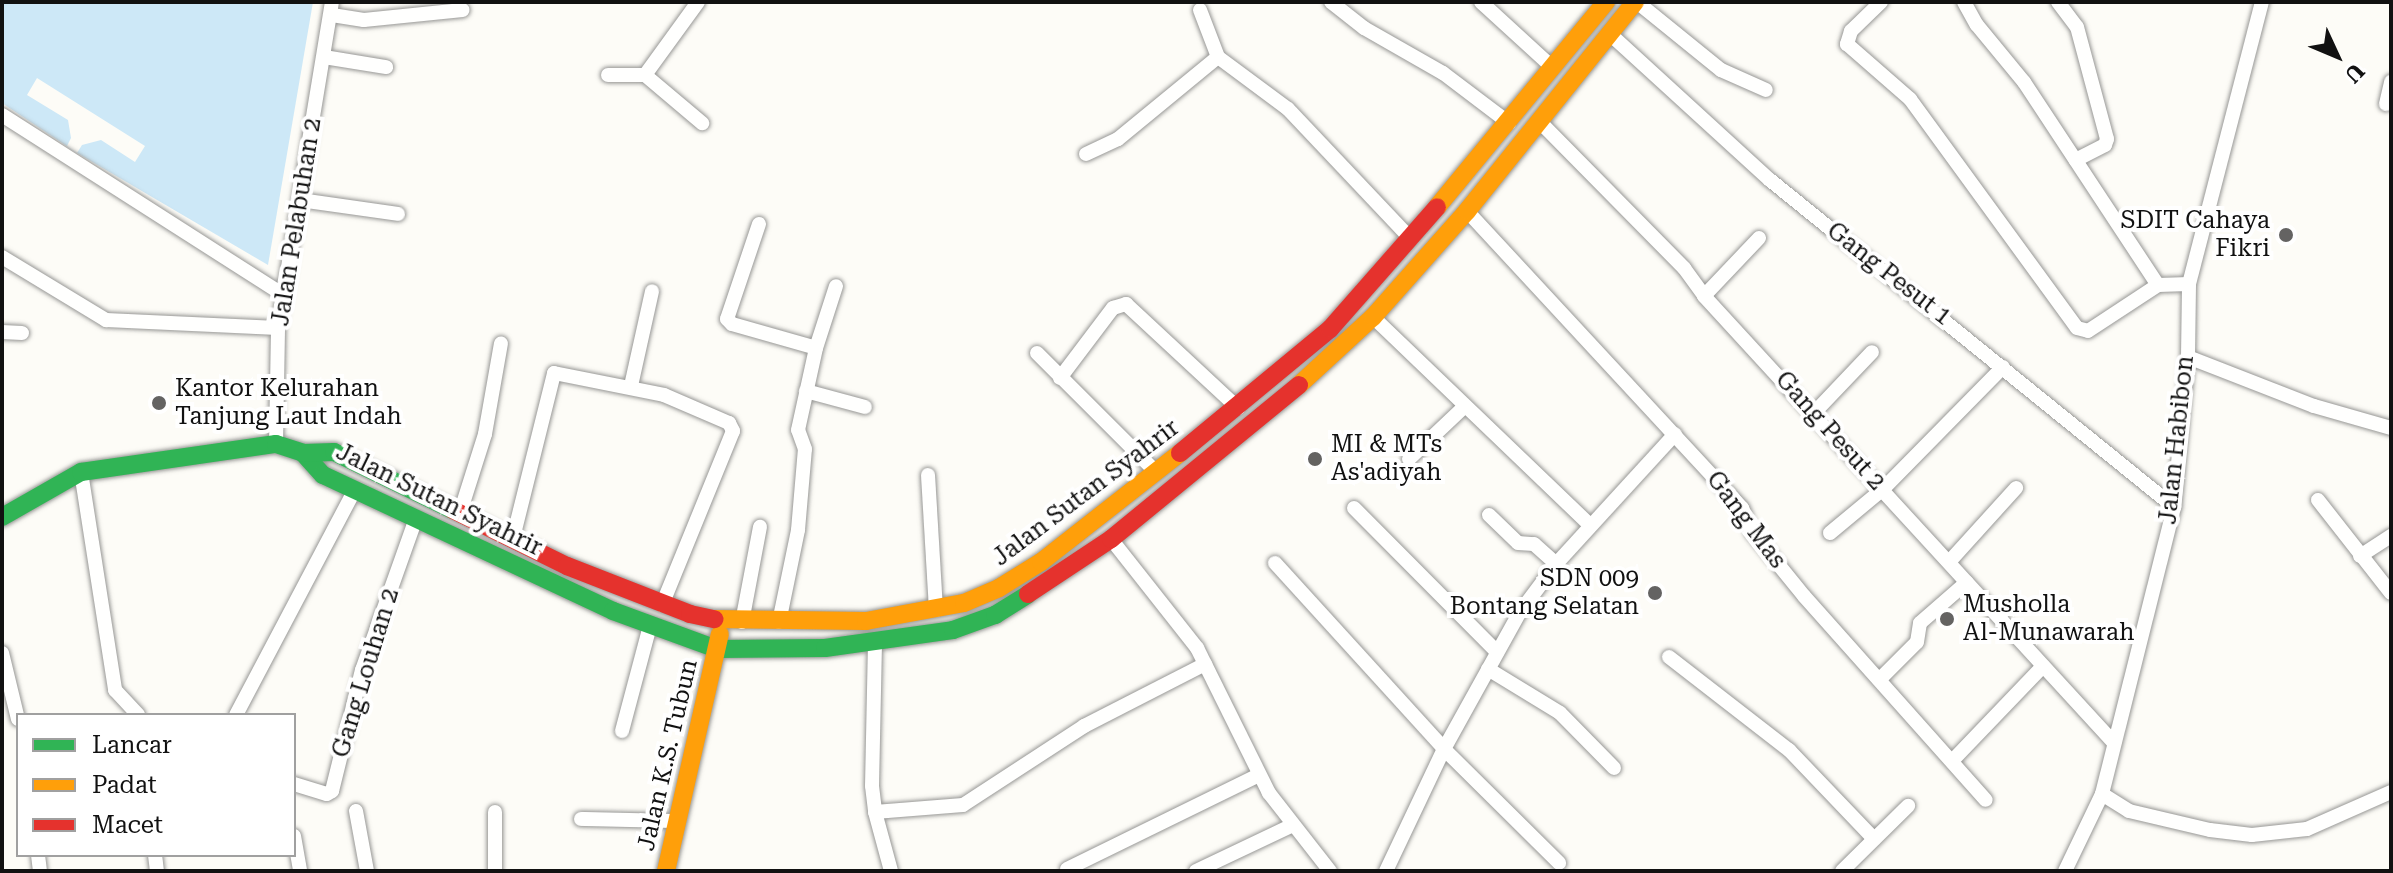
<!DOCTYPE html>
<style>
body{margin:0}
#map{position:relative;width:2393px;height:873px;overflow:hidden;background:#fdfcf7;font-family:"Roboto Serif",serif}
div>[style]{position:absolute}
.water>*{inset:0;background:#cde8f7}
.pier>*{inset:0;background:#fdfcf7}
.roads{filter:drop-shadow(0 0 2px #979795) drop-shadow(0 0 2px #979795)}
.street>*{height:14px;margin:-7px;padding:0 7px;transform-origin:7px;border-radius:7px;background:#fffffe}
.fast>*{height:18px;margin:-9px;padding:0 9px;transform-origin:9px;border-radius:9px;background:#30b455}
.slow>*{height:18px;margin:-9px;padding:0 9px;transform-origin:9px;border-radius:9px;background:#ff9f0a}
.jam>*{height:18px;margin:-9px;padding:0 9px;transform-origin:9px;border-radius:9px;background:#e5322d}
.dots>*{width:22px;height:22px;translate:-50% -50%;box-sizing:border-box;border:4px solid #fff;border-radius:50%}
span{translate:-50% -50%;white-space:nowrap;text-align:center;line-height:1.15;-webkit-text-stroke:8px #fff;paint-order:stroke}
.poi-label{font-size:24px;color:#111}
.right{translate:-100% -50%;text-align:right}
.left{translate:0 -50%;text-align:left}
.street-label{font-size:24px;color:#111}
.frame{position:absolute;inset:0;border:4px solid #111;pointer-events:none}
.legend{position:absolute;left:16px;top:713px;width:280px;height:144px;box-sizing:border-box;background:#fff;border:2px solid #a0a0a0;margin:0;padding:10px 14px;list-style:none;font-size:24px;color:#111}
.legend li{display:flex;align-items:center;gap:16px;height:40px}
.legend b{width:40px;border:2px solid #a0a0a0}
.north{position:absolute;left:2297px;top:16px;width:80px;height:80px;-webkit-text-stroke:6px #fff;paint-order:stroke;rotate:134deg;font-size:22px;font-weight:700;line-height:32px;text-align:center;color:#111}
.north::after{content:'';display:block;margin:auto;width:28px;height:36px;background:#111;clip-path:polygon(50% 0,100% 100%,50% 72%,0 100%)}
</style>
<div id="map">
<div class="water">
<div style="clip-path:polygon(2px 2px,313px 2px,268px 265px,77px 153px,2px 103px)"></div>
</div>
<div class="pier">
<div style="clip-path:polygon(37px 78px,145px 146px,135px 162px,101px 140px,82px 145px,77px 153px,67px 146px,71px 138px,68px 120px,27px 95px)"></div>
</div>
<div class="roads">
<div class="street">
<div style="left:1331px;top:2px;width:42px;rotate:38.2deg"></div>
<div style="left:1364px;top:28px;width:91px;rotate:29.7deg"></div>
<div style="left:1443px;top:73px;width:83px;rotate:37.1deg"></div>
<div style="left:1481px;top:2px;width:98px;rotate:42.5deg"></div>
<div style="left:1637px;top:2px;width:108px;rotate:39deg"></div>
<div style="left:1721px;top:70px;width:49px;rotate:24deg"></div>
<div style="left:1881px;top:2px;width:42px;rotate:136deg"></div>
<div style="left:1851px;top:31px;width:14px;rotate:107deg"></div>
<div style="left:1847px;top:44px;width:84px;rotate:41.1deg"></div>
<div style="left:1910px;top:99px;width:283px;rotate:53.9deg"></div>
<div style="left:2077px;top:328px;width:11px;rotate:15deg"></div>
<div style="left:2088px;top:331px;width:84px;rotate:-33.3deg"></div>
<div style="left:2158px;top:285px;width:31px;rotate:-2deg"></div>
<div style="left:1964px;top:2px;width:26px;rotate:61deg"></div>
<div style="left:1977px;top:25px;width:74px;rotate:50.5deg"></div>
<div style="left:2024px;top:82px;width:243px;rotate:56.6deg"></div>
<div style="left:2058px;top:2px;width:31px;rotate:53deg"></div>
<div style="left:2077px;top:27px;width:116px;rotate:75deg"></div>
<div style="left:2107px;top:139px;width:6px;rotate:108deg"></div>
<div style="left:2105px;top:145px;width:33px;rotate:153deg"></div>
<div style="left:1200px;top:10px;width:50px;rotate:69deg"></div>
<div style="left:1218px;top:57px;width:87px;rotate:36.6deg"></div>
<div style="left:1288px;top:109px;width:179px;rotate:46.6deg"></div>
<div style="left:332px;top:15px;width:32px;rotate:9deg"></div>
<div style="left:364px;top:20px;width:99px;rotate:-5.8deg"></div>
<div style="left:1610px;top:34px;width:217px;rotate:42.4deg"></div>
<div style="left:1770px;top:180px;width:520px;rotate:38.99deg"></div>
<div style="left:324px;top:57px;width:63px;rotate:9.2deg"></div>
<div style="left:608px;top:75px;width:37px"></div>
<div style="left:645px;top:75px;width:75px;rotate:40.1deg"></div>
<div style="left:645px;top:75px;width:90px;rotate:-54deg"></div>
<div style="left:2386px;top:104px;width:23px;rotate:-77deg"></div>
<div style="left:2px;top:115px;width:334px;rotate:32.6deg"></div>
<div style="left:1541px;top:123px;width:204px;rotate:45.4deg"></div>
<div style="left:1684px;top:268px;width:34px;rotate:54deg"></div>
<div style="left:1704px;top:296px;width:607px;rotate:47.47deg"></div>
<div style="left:1086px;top:154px;width:35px;rotate:-25deg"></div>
<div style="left:1118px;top:139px;width:129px;rotate:-39.4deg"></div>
<div style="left:300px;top:200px;width:99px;rotate:8.1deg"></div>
<div style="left:1467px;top:211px;width:405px;rotate:47.2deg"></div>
<div style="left:1742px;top:508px;width:26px;rotate:67deg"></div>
<div style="left:1752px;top:532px;width:82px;rotate:50.9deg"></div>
<div style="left:1804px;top:596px;width:273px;rotate:48.3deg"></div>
<div style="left:759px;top:224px;width:100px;rotate:108.6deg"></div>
<div style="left:727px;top:319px;width:7px;rotate:45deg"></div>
<div style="left:732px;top:324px;width:87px;rotate:15.9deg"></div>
<div style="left:2px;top:257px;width:122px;rotate:31.2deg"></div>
<div style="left:106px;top:320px;width:172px;rotate:2.7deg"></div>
<div style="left:1704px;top:296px;width:80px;rotate:-46.5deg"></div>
<div style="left:1373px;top:317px;width:301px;rotate:43.8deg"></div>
<div style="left:2px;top:332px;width:20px;rotate:3deg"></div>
<div style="left:1037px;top:353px;width:168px;rotate:45deg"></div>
<div style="left:2188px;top:357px;width:135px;rotate:21.3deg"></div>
<div style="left:2314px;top:406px;width:80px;rotate:15.9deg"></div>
<div style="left:1060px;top:378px;width:88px;rotate:-52.9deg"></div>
<div style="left:1113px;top:308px;width:14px;rotate:-17deg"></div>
<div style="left:1126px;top:304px;width:153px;rotate:42.9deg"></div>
<div style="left:631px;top:386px;width:97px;rotate:-77.5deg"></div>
<div style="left:806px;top:391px;width:61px;rotate:15.2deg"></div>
<div style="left:1814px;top:413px;width:84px;rotate:-46.4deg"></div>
<div style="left:276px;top:444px;width:116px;rotate:-89deg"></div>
<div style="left:278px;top:328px;width:330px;rotate:-80.6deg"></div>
<div style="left:1409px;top:459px;width:76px;rotate:-43.4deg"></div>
<div style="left:81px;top:472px;width:221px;rotate:81.1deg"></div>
<div style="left:115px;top:690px;width:34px;rotate:47deg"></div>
<div style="left:928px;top:475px;width:135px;rotate:86.6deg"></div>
<div style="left:2318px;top:500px;width:118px;rotate:51.9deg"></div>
<div style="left:1354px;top:508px;width:203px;rotate:45.2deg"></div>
<div style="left:460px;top:513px;width:83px;rotate:-72.4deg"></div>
<div style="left:485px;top:434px;width:92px;rotate:-80deg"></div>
<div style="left:1489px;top:515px;width:40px;rotate:44deg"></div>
<div style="left:1518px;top:543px;width:16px;rotate:4deg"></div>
<div style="left:1534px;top:544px;width:30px;rotate:42deg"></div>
<div style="left:1830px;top:533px;width:69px;rotate:-39.7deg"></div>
<div style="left:1883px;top:489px;width:171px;rotate:-45.5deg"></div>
<div style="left:513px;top:538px;width:170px;rotate:-76deg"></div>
<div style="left:554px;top:373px;width:112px;rotate:11.3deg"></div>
<div style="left:664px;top:395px;width:71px;rotate:23.3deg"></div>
<div style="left:729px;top:423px;width:9px;rotate:63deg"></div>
<div style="left:733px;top:431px;width:188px;rotate:112.2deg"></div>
<div style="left:1111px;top:539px;width:139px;rotate:51.7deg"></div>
<div style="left:1197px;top:648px;width:162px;rotate:63.6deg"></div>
<div style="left:1269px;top:793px;width:99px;rotate:52deg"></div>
<div style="left:2360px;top:556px;width:37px;rotate:-33deg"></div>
<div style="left:1949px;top:562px;width:100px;rotate:-47.8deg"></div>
<div style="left:1275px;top:563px;width:251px;rotate:47.7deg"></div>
<div style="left:1444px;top:749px;width:162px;rotate:44.7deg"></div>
<div style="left:742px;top:622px;width:97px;rotate:-79.3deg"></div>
<div style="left:779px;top:622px;width:94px;rotate:-78.3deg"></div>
<div style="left:798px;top:530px;width:81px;rotate:-85.1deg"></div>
<div style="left:805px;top:449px;width:20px;rotate:-110deg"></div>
<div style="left:798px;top:430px;width:84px;rotate:-77.6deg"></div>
<div style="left:816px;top:348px;width:65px;rotate:-72.1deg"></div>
<div style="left:875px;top:643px;width:143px;rotate:91.2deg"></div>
<div style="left:872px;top:786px;width:26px;rotate:83deg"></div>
<div style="left:875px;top:812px;width:61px;rotate:74.8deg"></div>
<div style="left:2px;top:653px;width:68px;rotate:76.4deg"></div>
<div style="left:1669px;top:657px;width:152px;rotate:37.8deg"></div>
<div style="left:1789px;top:750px;width:123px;rotate:46.3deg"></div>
<div style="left:1488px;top:669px;width:84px;rotate:31.4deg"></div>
<div style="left:1560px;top:713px;width:77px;rotate:45.5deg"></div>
<div style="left:1880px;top:679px;width:52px;rotate:-45deg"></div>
<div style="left:1917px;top:642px;width:19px;rotate:-81deg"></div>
<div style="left:1920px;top:623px;width:62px;rotate:-41.1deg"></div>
<div style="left:236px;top:715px;width:255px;rotate:-62.2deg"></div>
<div style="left:622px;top:731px;width:109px;rotate:-75.1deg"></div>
<div style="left:1953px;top:760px;width:130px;rotate:-46.2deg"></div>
<div style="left:294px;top:784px;width:34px;rotate:17deg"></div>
<div style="left:327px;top:794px;width:6px;rotate:-31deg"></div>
<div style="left:332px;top:791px;width:125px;rotate:-76.1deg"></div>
<div style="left:362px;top:670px;width:161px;rotate:-70.4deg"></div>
<div style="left:2102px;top:794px;width:32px;rotate:32deg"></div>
<div style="left:2129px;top:811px;width:83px;rotate:13.2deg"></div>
<div style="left:2210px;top:830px;width:42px;rotate:6.8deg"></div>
<div style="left:2252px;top:835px;width:55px;rotate:-6.2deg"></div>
<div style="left:2307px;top:829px;width:92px;rotate:-23.8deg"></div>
<div style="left:356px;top:811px;width:61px;rotate:79.6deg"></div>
<div style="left:495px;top:812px;width:59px;rotate:90deg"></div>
<div style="left:875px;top:812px;width:88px;rotate:-4.5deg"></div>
<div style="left:963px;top:805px;width:145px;rotate:-33.1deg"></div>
<div style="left:1084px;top:726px;width:136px;rotate:-27.1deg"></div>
<div style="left:581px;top:819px;width:97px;rotate:1.2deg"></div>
<div style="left:294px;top:836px;width:36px;rotate:80deg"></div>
<div style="left:38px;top:855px;width:16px;rotate:83deg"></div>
<div style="left:155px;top:855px;width:16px;rotate:83deg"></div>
<div style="left:1067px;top:869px;width:214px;rotate:-26.1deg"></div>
<div style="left:1196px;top:871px;width:107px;rotate:-25.4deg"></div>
<div style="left:1386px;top:871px;width:135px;rotate:-64.6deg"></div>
<div style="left:1444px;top:749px;width:157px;rotate:-61deg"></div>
<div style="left:1520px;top:612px;width:60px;rotate:-53.1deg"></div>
<div style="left:1556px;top:564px;width:176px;rotate:-47.5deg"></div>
<div style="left:1842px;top:871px;width:93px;rotate:-44.6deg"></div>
<div style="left:2065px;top:871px;width:85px;rotate:-64.3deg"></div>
<div style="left:2102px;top:794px;width:296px;rotate:-75.9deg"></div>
<div style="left:2174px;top:507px;width:151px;rotate:-84.7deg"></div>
<div style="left:2188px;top:357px;width:73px;rotate:-89.2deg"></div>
<div style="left:2189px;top:284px;width:291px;rotate:-75.5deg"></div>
</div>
<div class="fast">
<div style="left:303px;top:453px;width:30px;rotate:48deg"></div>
<div style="left:323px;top:475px;width:320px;rotate:25.1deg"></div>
<div style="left:613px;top:611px;width:111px;rotate:20.1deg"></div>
<div style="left:717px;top:649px;width:108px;rotate:-0.5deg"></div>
<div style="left:825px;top:648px;width:129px;rotate:-8deg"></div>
<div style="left:953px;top:630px;width:45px;rotate:-19.7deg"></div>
<div style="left:995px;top:615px;width:39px;rotate:-32deg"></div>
<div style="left:2px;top:517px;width:91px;rotate:-29.7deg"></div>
<div style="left:81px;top:472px;width:197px;rotate:-8.2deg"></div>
<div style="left:276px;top:444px;width:28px;rotate:18deg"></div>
<div style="left:303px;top:453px;width:31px;rotate:-2deg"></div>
<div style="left:334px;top:452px;width:132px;rotate:26deg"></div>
</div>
<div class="slow">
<div style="left:1437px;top:207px;width:266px;rotate:-50.5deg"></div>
<div style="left:1299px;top:385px;width:100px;rotate:-42.6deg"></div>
<div style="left:1373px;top:317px;width:142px;rotate:-48.4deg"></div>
<div style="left:1467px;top:211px;width:268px;rotate:-51.2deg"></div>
<div style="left:714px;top:619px;width:152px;rotate:0.8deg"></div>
<div style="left:866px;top:621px;width:100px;rotate:-10.4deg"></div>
<div style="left:964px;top:603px;width:38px;rotate:-23deg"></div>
<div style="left:999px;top:588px;width:49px;rotate:-31.8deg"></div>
<div style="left:1041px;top:562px;width:177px;rotate:-38.1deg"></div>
<div style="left:666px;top:871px;width:243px;rotate:-77.2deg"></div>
</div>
<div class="jam">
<div style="left:1180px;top:453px;width:195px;rotate:-39.6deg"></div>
<div style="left:1330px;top:329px;width:162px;rotate:-48.7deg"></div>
<div style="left:453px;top:510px;width:127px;rotate:26.2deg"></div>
<div style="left:567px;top:566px;width:132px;rotate:21.3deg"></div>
<div style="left:690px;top:614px;width:25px;rotate:12deg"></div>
<div style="left:1028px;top:594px;width:100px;rotate:-33.5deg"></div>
<div style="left:1111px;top:539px;width:243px;rotate:-39.3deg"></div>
</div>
</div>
<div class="dots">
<div style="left:2286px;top:235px;background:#646362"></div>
<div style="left:159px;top:403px;background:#646362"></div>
<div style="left:1315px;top:459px;background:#646362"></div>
<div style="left:1655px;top:593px;background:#646362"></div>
<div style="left:1947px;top:619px;background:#646362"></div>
</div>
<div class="poi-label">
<span class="right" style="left:2270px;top:235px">SDIT Cahaya<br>Fikri</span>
<span class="left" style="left:175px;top:403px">Kantor Kelurahan<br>Tanjung Laut Indah</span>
<span class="left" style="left:1331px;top:459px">MI &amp; MTs<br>As'adiyah</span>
<span class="right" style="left:1639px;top:593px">SDN 009<br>Bontang Selatan</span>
<span class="left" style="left:1963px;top:619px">Musholla<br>Al-Munawarah</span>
</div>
<div class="street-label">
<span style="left:297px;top:222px;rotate:-81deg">Jalan Pelabuhan 2</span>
<span style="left:1889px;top:274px;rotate:38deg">Gang Pesut 1</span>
<span style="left:1830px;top:431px;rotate:48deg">Gang Pesut 2</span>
<span style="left:2177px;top:440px;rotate:-84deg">Jalan Habibon</span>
<span style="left:1086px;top:493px;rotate:-37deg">Jalan Sutan Syahrir</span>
<span style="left:439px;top:500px;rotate:26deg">Jalan Sutan Syahrir</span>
<span style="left:1746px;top:520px;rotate:53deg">Gang Mas</span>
<span style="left:366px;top:673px;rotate:-73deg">Gang Louhan 2</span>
<span style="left:668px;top:755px;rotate:-77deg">Jalan K.S. Tubun</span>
</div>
<div class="frame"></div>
<ul class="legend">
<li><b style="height:10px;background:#30b455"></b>Lancar</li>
<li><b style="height:10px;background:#ff9f0a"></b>Padat</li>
<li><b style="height:10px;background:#e5322d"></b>Macet</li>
</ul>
<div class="north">U</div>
</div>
